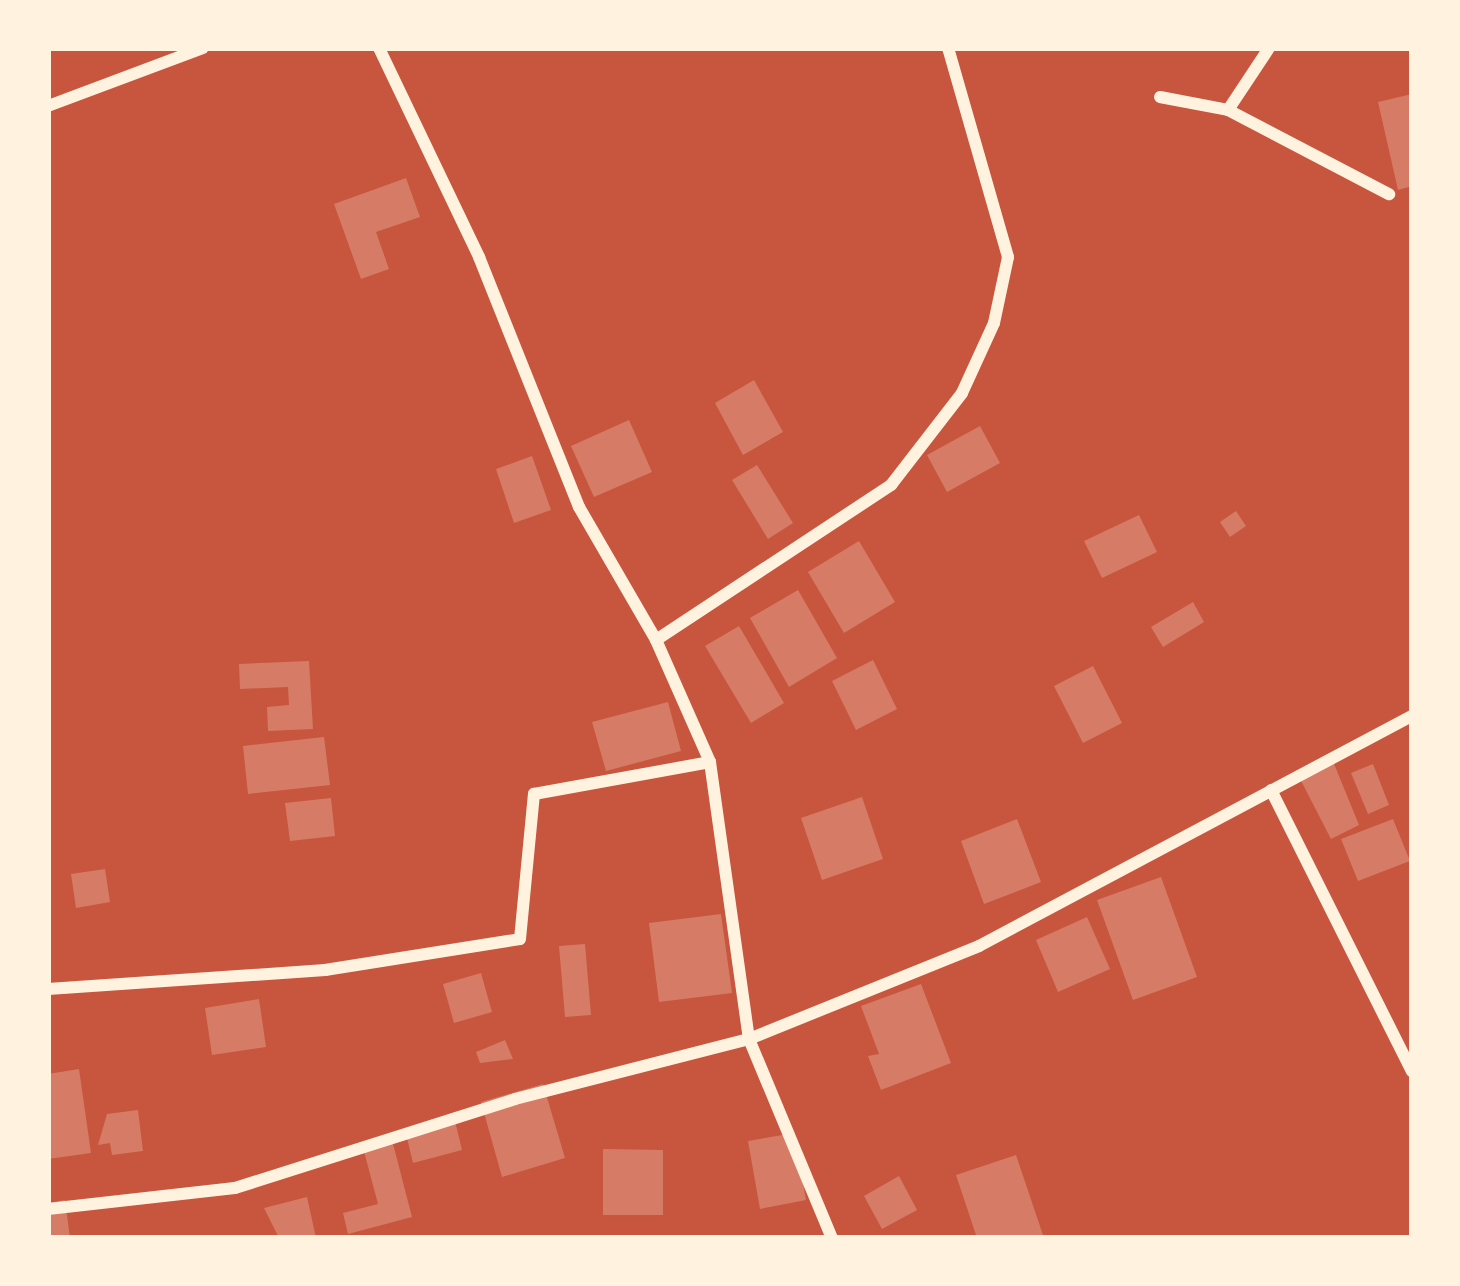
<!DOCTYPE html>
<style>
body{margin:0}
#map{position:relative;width:1460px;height:1286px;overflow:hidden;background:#c8553d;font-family:"Times New Roman",serif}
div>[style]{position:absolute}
.building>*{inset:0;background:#d67c66}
.minor>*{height:12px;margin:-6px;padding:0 6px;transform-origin:6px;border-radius:6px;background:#fff3e0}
span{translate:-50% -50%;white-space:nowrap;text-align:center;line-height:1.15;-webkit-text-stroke:12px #fff3e0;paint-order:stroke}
.frame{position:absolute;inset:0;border:51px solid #fff3e0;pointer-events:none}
</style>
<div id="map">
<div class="building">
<div style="clip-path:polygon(1412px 94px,1412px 186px,1398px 190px,1378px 102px)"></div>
<div style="clip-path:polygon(406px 178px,420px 217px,376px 232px,389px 269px,361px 279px,334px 204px)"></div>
<div style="clip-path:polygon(754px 380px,783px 432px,743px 455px,715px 403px)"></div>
<div style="clip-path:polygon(629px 420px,652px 472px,594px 497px,571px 446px)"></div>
<div style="clip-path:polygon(980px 426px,1000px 463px,947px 492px,927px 455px)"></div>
<div style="clip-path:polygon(532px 456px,551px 510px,514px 523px,496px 469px)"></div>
<div style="clip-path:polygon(757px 465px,793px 523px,768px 539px,732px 480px)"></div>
<div style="clip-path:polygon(1236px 511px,1246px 526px,1230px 537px,1220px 522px)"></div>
<div style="clip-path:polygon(1139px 515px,1157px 552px,1102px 578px,1084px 541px)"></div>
<div style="clip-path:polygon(859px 541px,895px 602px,844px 633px,808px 572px)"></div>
<div style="clip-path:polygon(798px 590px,837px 658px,789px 687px,750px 618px)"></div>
<div style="clip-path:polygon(1193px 602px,1204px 622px,1163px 647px,1151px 627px)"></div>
<div style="clip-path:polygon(739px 626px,784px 703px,751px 723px,705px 646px)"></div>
<div style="clip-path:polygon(873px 660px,897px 709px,856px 730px,832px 681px)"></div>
<div style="clip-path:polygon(309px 661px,313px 729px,268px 731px,267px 707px,289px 705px,288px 687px,240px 689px,239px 664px)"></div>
<div style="clip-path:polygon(1093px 666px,1122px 723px,1083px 743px,1054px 686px)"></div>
<div style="clip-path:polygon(668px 702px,681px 751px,606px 771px,592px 722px)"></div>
<div style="clip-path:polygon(324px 737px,330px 785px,248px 794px,243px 746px)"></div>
<div style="clip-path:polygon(1330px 754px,1359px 825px,1331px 839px,1296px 771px)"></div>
<div style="clip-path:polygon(1373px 764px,1389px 805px,1368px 814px,1351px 773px)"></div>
<div style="clip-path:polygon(862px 797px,883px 859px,822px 880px,801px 818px)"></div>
<div style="clip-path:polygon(331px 798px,335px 836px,290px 841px,285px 803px)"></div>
<div style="clip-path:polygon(1017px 819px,1041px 882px,984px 904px,961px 841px)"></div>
<div style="clip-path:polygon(1393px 819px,1410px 861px,1358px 881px,1341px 839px)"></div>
<div style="clip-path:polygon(105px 869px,110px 902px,76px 908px,71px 874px)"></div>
<div style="clip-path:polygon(1161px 877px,1197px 977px,1133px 1000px,1097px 900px)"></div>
<div style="clip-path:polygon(721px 914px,732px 993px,659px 1002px,649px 923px)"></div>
<div style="clip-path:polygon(1087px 917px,1110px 969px,1058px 992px,1036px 940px)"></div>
<div style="clip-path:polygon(585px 944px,591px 1015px,565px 1017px,559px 946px)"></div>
<div style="clip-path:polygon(481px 973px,492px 1012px,454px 1023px,443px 984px)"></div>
<div style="clip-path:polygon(921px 984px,951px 1063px,881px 1090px,868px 1056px,879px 1054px,861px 1006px)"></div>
<div style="clip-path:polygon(259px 999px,266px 1047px,212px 1055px,205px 1008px)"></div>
<div style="clip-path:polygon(505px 1040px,513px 1059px,480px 1063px,476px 1052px)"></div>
<div style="clip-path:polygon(79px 1069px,91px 1153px,48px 1159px,48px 1074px)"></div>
<div style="clip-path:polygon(543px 1084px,565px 1158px,502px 1177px,481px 1102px)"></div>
<div style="clip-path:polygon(138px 1110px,143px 1151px,112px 1155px,110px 1143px,98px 1145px,107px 1114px)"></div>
<div style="clip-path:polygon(455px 1121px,462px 1150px,413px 1163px,406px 1134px)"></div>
<div style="clip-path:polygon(794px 1133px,806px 1200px,760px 1209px,748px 1141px)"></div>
<div style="clip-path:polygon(391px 1136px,412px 1217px,348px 1234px,343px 1213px,378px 1204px,362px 1144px)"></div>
<div style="clip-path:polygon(603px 1149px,663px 1150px,663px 1215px,603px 1215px)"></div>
<div style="clip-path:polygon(1016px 1155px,1044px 1238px,977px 1238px,956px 1175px)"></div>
<div style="clip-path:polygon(899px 1176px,917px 1210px,882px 1229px,864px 1196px)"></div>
<div style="clip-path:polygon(307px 1197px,316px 1238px,279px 1238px,264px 1208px)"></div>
<div style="clip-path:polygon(65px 1200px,70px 1238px,48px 1238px,48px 1203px)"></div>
</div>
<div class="minor">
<div style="left:379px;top:48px;width:232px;rotate:64.4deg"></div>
<div style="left:479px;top:257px;width:269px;rotate:68.2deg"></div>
<div style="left:579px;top:507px;width:154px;rotate:59.9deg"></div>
<div style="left:656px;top:640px;width:133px;rotate:66.1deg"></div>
<div style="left:710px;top:762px;width:280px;rotate:82deg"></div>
<div style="left:749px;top:1039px;width:216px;rotate:67.4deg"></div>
<div style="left:1160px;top:97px;width:69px;rotate:10.8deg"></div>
<div style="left:1228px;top:110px;width:182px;rotate:27.6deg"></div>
<div style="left:48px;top:106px;width:165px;rotate:-20.5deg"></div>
<div style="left:1228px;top:110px;width:74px;rotate:-56.5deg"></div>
<div style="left:656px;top:640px;width:282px;rotate:-33.4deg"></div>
<div style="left:891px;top:485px;width:116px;rotate:-52.3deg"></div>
<div style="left:962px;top:393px;width:77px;rotate:-65.4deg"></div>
<div style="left:994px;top:323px;width:67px;rotate:-78deg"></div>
<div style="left:1008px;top:257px;width:217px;rotate:-106deg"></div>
<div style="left:1271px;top:790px;width:315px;rotate:63.4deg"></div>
<div style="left:48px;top:989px;width:278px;rotate:-3.9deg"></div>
<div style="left:325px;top:970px;width:197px;rotate:-9deg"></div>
<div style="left:520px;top:939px;width:146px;rotate:-84.5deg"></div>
<div style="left:534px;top:794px;width:179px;rotate:-10.3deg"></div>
<div style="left:48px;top:1209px;width:188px;rotate:-6.4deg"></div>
<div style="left:235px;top:1188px;width:294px;rotate:-17.6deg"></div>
<div style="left:515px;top:1099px;width:242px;rotate:-14.4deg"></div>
<div style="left:749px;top:1039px;width:248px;rotate:-22deg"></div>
<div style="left:979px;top:946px;width:490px;rotate:-28deg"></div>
</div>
<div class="frame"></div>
</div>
